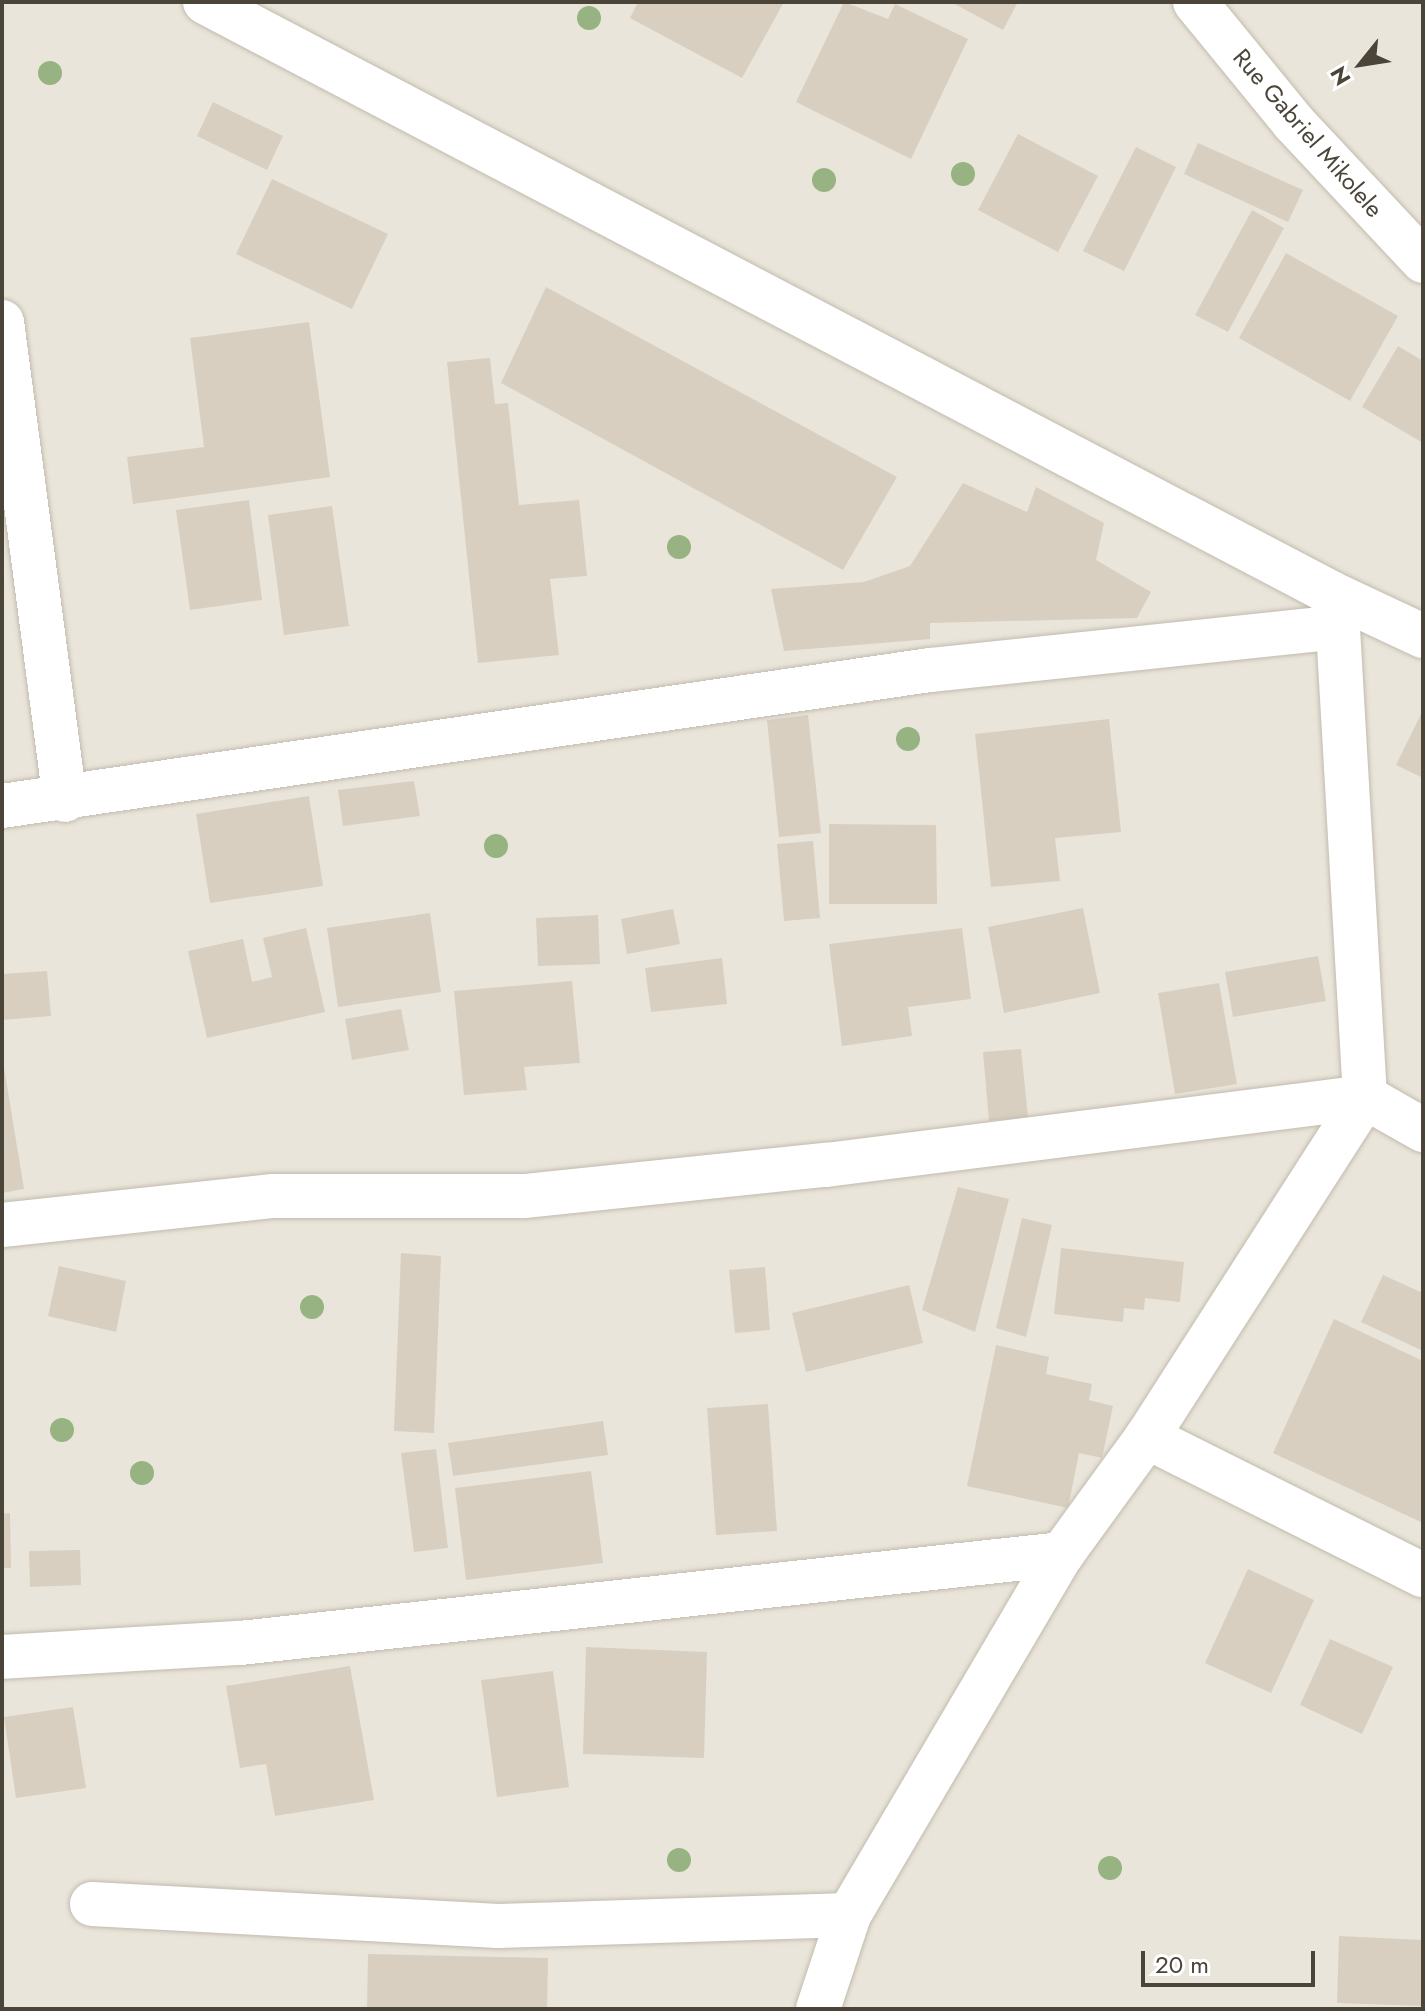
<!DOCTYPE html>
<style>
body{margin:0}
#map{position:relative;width:1425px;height:2011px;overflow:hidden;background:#f6f3ec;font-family:Jost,sans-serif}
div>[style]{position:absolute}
.residential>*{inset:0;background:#eae5da}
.building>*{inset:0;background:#d8cfc1}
.roads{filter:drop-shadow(0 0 2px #c2bbae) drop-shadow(0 0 2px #c2bbae)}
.minor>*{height:44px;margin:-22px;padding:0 22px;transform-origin:22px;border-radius:22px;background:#fff}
.trees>*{width:24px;height:24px;margin:-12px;border-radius:50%;background:#97b381}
span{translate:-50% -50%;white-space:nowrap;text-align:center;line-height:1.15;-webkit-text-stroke:6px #fff;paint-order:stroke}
.street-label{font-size:24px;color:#4b4439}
.frame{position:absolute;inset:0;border:4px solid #4b4439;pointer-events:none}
.north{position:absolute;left:1321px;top:24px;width:80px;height:80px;-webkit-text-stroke:6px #fff;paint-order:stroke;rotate:240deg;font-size:22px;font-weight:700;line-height:32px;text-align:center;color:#4b4439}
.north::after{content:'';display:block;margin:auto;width:28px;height:36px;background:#4b4439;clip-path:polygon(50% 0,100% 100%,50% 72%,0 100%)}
.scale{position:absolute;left:1141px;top:1951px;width:174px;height:36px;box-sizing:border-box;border:4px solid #4b4439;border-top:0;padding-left:10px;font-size:24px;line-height:28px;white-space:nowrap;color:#4b4439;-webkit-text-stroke:6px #fff;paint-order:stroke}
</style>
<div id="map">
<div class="residential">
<div style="clip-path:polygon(2px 2px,1423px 2px,1423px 2009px,2px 2009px)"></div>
</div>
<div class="building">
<div style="clip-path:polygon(638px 2px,784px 2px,742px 78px,630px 18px)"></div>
<div style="clip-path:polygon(844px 2px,888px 19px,895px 4px,968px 39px,911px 159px,796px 102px)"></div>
<div style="clip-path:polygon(951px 2px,1018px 2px,1003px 30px)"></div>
<div style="clip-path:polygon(213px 102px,283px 136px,267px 170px,197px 136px)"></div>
<div style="clip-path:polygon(1018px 134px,1098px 176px,1058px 252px,978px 210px)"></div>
<div style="clip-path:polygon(1198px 143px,1303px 190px,1288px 222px,1184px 174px)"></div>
<div style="clip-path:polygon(1136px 147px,1176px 167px,1124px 271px,1083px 251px)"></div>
<div style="clip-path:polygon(272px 179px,388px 234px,352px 309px,236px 254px)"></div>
<div style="clip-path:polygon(1252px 210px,1284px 228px,1228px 332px,1195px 315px)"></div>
<div style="clip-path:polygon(1286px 253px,1398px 316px,1350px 401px,1239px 338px)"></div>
<div style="clip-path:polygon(546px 287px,897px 477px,843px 570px,501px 383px)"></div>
<div style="clip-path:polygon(309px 322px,330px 477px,133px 504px,127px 457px,204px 447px,190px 338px)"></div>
<div style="clip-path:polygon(1398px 346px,1423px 361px,1423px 443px,1362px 407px)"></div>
<div style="clip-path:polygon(490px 358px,495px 404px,508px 403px,519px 505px,579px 500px,587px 576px,550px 579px,559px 655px,478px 663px,447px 362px)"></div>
<div style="clip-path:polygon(963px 483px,1027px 512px,1036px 487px,1104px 523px,1096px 560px,1151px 592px,1137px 618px,930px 623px,930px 639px,784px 651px,771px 589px,864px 582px,910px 566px)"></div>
<div style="clip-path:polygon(249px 500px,262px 600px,190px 610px,176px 510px)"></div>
<div style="clip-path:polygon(332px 506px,349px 626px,284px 635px,268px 515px)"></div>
<div style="clip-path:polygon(1423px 710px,1423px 778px,1396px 765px)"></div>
<div style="clip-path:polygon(808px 715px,821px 833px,779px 837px,767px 720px)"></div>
<div style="clip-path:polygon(1109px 719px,1121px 832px,1055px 838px,1060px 881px,991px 887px,975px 734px)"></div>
<div style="clip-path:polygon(414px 781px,420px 816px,343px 826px,338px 790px)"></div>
<div style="clip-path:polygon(309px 796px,323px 886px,210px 903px,196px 814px)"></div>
<div style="clip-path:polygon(829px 824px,936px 825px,937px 904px,829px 904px)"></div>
<div style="clip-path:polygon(813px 841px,820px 918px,784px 921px,777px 844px)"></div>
<div style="clip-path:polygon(1083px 908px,1100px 993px,1004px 1013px,988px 927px)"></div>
<div style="clip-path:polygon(673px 909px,680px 944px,627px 954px,621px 919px)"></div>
<div style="clip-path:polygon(430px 913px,441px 992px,338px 1007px,327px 928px)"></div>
<div style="clip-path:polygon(598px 915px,600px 964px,538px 966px,536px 918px)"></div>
<div style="clip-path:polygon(306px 928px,325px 1012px,207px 1038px,188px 951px,243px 939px,252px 982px,272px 977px,263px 938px)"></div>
<div style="clip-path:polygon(962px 928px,971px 999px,908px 1007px,912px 1036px,842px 1046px,829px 944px)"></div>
<div style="clip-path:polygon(1318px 956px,1326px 1001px,1233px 1017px,1225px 972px)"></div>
<div style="clip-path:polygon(722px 958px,727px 1004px,651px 1012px,645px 968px)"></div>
<div style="clip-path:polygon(47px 971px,51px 1016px,2px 1020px,2px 974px)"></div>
<div style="clip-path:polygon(572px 981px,580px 1063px,524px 1067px,527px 1090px,464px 1095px,454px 991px)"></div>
<div style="clip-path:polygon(1219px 983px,1237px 1084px,1175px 1094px,1158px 993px)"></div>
<div style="clip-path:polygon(401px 1009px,409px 1050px,352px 1060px,345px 1019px)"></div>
<div style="clip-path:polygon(1021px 1049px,1028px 1117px,989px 1121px,983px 1052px)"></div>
<div style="clip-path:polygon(2px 1055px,24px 1189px,2px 1193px)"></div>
<div style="clip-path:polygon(958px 1187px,1009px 1199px,975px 1332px,922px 1310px)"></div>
<div style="clip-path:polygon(1022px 1218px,1052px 1225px,1026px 1337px,996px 1328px)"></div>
<div style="clip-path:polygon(1061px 1248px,1184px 1262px,1180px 1302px,1145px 1298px,1144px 1310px,1124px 1308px,1123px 1322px,1054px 1314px)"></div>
<div style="clip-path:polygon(401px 1253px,441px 1256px,434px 1433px,394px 1431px)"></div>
<div style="clip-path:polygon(59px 1266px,126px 1281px,116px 1332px,48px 1316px)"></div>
<div style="clip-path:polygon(765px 1267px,770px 1330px,735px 1333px,729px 1270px)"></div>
<div style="clip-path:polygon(1383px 1275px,1423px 1293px,1423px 1351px,1361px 1322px)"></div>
<div style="clip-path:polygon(909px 1285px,923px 1343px,806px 1372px,792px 1313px)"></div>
<div style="clip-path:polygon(1334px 1319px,1423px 1361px,1423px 1523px,1273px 1453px)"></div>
<div style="clip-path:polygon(996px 1345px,1049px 1357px,1046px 1374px,1092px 1384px,1089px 1400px,1113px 1406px,1102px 1458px,1079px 1453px,1068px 1508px,967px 1486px)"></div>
<div style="clip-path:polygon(768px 1404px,777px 1531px,716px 1535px,707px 1408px)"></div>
<div style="clip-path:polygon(603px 1421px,608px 1455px,453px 1476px,448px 1443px)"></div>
<div style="clip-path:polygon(436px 1449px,448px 1548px,414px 1552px,401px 1453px)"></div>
<div style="clip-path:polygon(591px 1471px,603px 1563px,466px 1580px,455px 1488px)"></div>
<div style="clip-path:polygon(10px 1513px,11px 1568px,2px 1568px,2px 1514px)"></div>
<div style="clip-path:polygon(80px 1550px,81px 1585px,30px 1587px,29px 1551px)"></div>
<div style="clip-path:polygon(1248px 1569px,1314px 1600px,1271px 1693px,1205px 1663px)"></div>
<div style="clip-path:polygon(1330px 1639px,1393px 1667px,1362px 1734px,1300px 1705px)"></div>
<div style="clip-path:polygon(586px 1647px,707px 1652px,704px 1758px,583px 1754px)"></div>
<div style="clip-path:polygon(350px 1666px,374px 1800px,275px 1816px,266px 1764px,240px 1768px,226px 1686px)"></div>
<div style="clip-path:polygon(553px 1671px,569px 1787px,497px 1797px,481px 1680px)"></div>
<div style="clip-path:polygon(73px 1707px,86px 1788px,16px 1798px,4px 1717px)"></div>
<div style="clip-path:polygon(1339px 1936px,1423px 1940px,1423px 2006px,1337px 2003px)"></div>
<div style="clip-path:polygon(368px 1954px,548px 1958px,547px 2009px,367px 2009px)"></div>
</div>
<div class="roads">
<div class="minor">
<div style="left:205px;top:2px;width:1272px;rotate:27.69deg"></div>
<div style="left:1331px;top:593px;width:102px;rotate:25.1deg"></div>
<div style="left:1195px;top:2px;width:156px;rotate:50.7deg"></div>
<div style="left:1294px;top:123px;width:189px;rotate:46.9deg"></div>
<div style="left:2px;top:322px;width:482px;rotate:82.5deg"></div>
<div style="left:2px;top:806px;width:938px;rotate:-8.34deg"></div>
<div style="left:930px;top:670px;width:410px;rotate:-6deg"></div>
<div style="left:2px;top:1225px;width:273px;rotate:-6.1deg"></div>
<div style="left:273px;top:1196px;width:251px"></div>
<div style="left:524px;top:1196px;width:304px;rotate:-5.9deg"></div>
<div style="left:826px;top:1165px;width:543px;rotate:-7.19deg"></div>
<div style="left:1365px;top:1097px;width:67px;rotate:29.6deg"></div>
<div style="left:1147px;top:1437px;width:309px;rotate:26.6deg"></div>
<div style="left:2px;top:1657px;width:238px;rotate:-3.4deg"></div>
<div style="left:240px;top:1643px;width:827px;rotate:-6.18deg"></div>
<div style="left:92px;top:1904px;width:407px;rotate:3.1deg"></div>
<div style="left:498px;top:1926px;width:351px;rotate:-1.8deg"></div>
<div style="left:818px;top:2009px;width:99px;rotate:-71.7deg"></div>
<div style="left:849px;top:1915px;width:419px;rotate:-59.5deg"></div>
<div style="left:1062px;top:1554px;width:145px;rotate:-54deg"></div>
<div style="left:1147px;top:1437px;width:404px;rotate:-57.3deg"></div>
<div style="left:1365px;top:1097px;width:471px;rotate:-93.3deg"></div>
<div style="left:1338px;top:627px;width:35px;rotate:-102deg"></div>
</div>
</div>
<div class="trees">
<div style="left:589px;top:18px"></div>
<div style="left:50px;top:73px"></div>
<div style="left:963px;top:174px"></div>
<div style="left:824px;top:180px"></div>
<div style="left:679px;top:547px"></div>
<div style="left:908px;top:739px"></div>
<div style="left:496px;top:846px"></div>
<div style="left:312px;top:1307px"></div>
<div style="left:62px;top:1430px"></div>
<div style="left:142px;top:1473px"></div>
<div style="left:679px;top:1860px"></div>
<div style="left:1110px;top:1868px"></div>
</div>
<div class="street-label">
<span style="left:1308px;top:133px;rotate:49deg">Rue Gabriel Mikolele</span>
</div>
<div class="frame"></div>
<div class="north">N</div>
<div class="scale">20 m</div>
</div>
